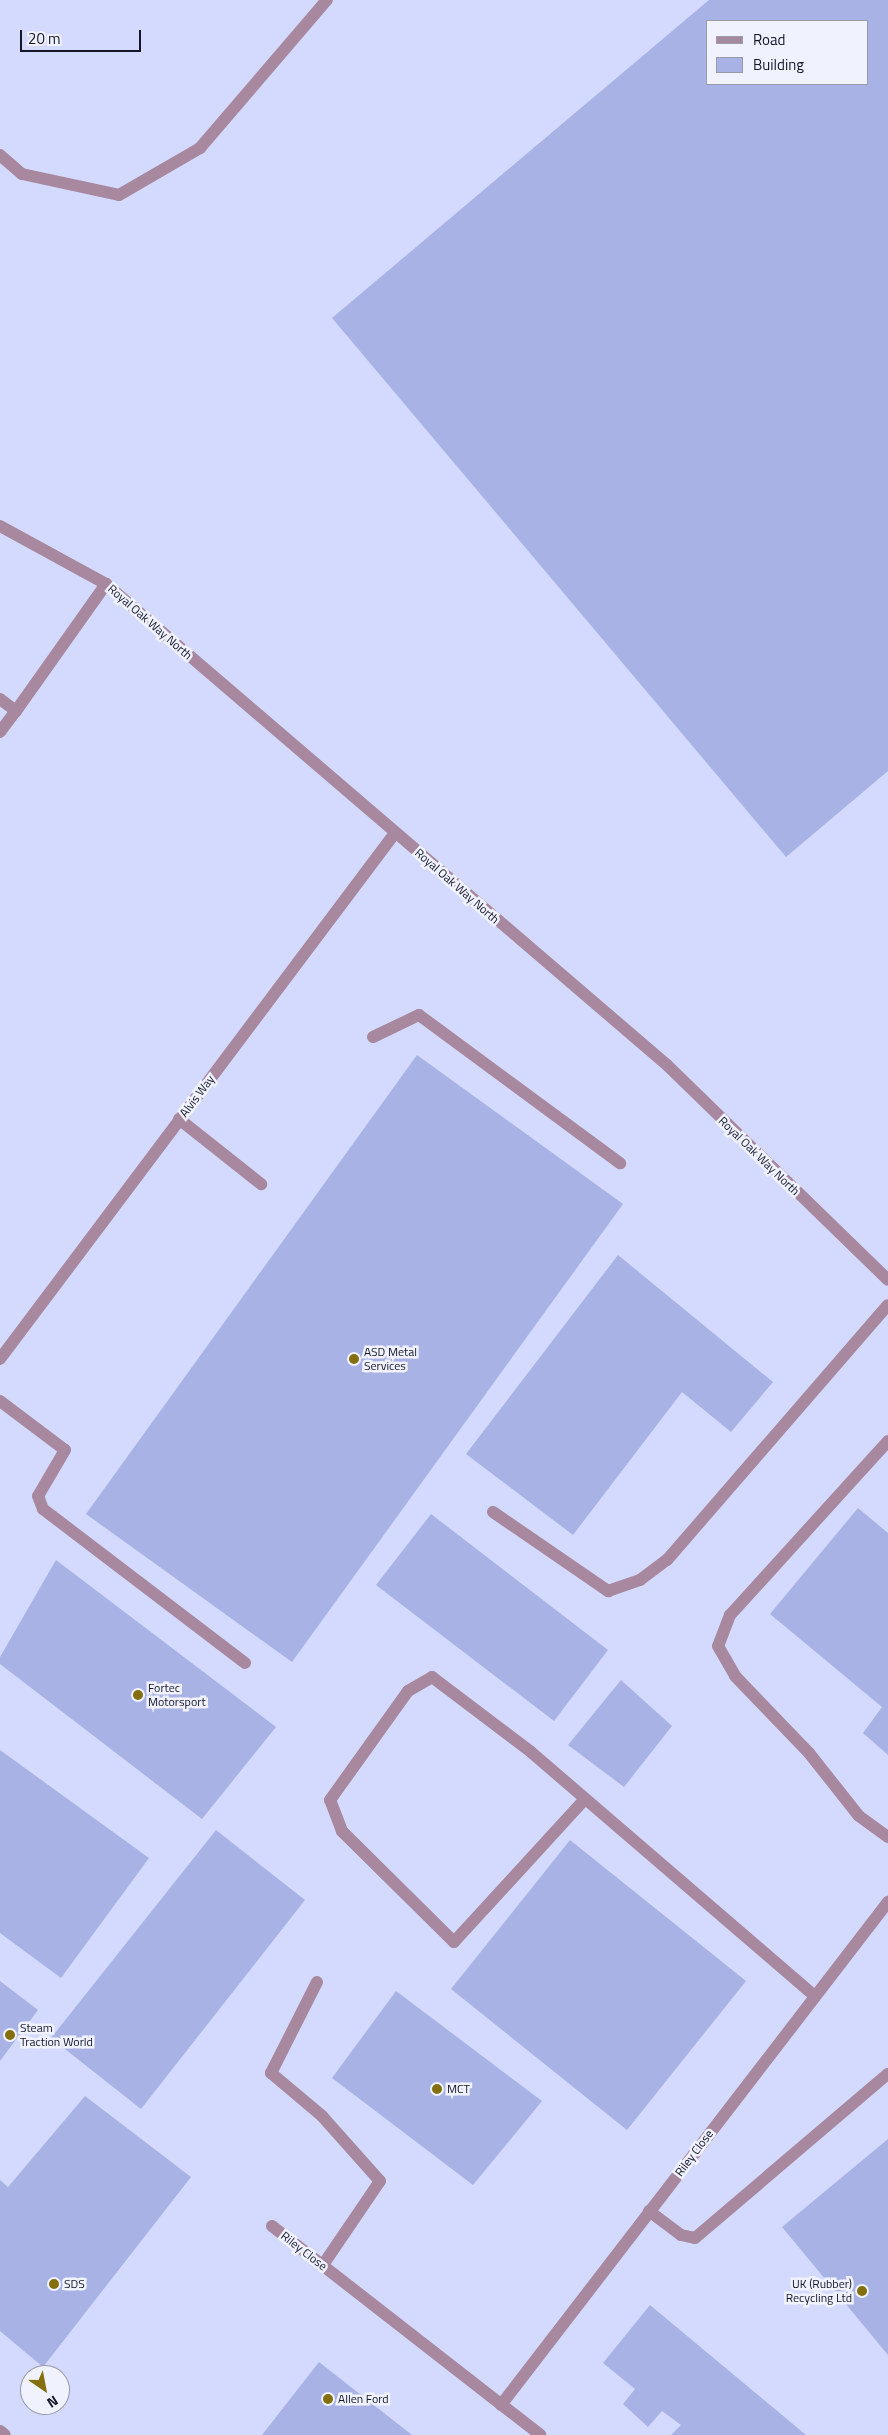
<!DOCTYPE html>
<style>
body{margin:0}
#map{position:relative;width:888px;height:2435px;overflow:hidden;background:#e0e4f9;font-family:"Titillium Web",sans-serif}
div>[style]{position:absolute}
.built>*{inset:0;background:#d3dafd}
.building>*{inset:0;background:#a9b2e4}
.service>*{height:12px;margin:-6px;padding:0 6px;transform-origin:6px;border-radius:6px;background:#a8889f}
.minor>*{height:12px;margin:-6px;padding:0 6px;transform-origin:6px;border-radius:6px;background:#a8889f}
.dots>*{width:14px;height:14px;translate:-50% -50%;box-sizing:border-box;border:2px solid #f0f2fd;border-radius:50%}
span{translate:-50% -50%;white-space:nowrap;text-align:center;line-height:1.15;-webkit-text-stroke:5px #f0f2fd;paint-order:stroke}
.street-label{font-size:12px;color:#151729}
.poi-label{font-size:12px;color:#151729}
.left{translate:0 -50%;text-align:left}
.right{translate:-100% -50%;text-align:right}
.legend{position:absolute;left:706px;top:20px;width:162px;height:65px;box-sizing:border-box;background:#f0f2fd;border:1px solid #989aa8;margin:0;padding:6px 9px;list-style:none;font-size:15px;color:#151729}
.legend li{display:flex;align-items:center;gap:10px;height:25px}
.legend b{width:25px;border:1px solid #989aa8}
.north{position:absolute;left:20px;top:2365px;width:50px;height:50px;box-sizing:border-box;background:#f0f2fd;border:1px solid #989aa8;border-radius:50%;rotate:147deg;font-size:14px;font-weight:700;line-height:20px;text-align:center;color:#151729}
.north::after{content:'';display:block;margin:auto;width:18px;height:22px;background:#836f0e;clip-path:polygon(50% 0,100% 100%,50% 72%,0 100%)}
.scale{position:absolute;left:20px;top:30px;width:121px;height:22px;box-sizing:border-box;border:2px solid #151729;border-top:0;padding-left:6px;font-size:15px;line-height:18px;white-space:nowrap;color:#151729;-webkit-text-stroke:4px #f0f2fd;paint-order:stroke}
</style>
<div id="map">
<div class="built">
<div style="clip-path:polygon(evenodd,0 0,888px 0,888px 2435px,0 2435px,0 0,707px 21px,867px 21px,867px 84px,707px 84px,707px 21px,0 0,30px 2375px,60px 2375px,60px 2405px,30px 2405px,30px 2375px)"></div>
</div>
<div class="building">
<div style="clip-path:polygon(evenodd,709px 0,888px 0,888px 771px,786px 857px,332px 318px,709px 0,707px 21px,867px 21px,867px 84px,707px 84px,707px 21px)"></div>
<div style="clip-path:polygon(417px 1055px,623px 1204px,292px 1662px,86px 1514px)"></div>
<div style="clip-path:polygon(618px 1255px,773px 1382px,731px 1432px,682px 1392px,573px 1535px,466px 1454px)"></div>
<div style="clip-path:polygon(858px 1508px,888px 1533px,888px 1755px,863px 1733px,882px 1707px,770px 1614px)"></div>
<div style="clip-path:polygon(431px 1514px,608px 1650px,554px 1721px,376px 1585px)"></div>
<div style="clip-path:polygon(56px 1560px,276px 1727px,202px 1819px,0 1664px,0 1657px)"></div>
<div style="clip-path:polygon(621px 1680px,672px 1726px,624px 1787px,568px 1745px)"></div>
<div style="clip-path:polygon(0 1750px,149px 1858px,61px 1978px,0 1933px)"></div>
<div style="clip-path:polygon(216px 1830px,305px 1900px,141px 2109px,51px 2038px)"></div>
<div style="clip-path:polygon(570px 1840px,746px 1981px,627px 2130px,451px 1989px)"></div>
<div style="clip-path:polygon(0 1981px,38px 2010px,0 2061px)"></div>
<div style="clip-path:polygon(396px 1991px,542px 2101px,473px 2185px,332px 2078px)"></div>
<div style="clip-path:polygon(85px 2096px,191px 2177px,43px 2367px,0 2331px,0 2180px,8px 2187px)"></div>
<div style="clip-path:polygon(888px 2139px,888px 2355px,782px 2227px)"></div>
<div style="clip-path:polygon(650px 2305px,806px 2435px,671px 2435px,681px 2425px,662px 2411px,648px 2427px,623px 2404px,635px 2389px,603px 2363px)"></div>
<div style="clip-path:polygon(319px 2362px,412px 2435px,262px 2435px)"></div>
</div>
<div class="service">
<div style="left:0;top:155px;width:29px;rotate:41deg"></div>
<div style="left:22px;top:174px;width:99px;rotate:12.2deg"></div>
<div style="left:119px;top:195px;width:94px;rotate:-30.1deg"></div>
<div style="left:200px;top:148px;width:195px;rotate:-49.4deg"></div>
<div style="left:0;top:699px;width:20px;rotate:37deg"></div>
<div style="left:16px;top:711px;width:156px;rotate:-54.7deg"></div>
<div style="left:0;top:732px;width:26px;rotate:-53deg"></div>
<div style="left:373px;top:1037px;width:51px;rotate:-25.6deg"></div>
<div style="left:419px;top:1015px;width:250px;rotate:36.4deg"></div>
<div style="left:179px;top:1119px;width:105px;rotate:38.4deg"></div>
<div style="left:0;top:1401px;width:81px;rotate:37deg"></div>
<div style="left:65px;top:1450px;width:53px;rotate:120.4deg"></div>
<div style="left:38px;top:1496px;width:14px;rotate:69deg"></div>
<div style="left:43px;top:1509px;width:254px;rotate:37.3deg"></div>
<div style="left:888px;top:1441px;width:235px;rotate:132.2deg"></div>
<div style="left:730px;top:1615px;width:33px;rotate:111deg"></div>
<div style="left:718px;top:1646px;width:34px;rotate:60deg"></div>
<div style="left:735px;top:1676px;width:107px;rotate:46.1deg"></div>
<div style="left:809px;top:1753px;width:80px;rotate:51.6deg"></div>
<div style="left:859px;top:1816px;width:36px;rotate:36deg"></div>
<div style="left:493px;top:1512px;width:140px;rotate:34.5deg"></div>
<div style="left:608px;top:1591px;width:34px;rotate:-19deg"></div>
<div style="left:640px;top:1580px;width:34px;rotate:-37deg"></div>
<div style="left:667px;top:1560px;width:337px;rotate:-49.1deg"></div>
<div style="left:585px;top:1799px;width:194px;rotate:132.5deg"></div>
<div style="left:454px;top:1942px;width:158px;rotate:-135.3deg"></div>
<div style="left:342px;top:1831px;width:33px;rotate:-111deg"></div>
<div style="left:330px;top:1800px;width:134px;rotate:-54.4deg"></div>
<div style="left:408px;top:1691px;width:28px;rotate:-30deg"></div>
<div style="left:432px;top:1677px;width:124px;rotate:37.1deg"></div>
<div style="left:531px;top:1752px;width:373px;rotate:40.7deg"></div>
<div style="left:317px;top:1982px;width:102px;rotate:116.8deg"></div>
<div style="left:271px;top:2073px;width:67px;rotate:40.1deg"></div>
<div style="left:322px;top:2116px;width:87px;rotate:48.3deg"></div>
<div style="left:380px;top:2181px;width:102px;rotate:124.2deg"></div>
<div style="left:649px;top:2211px;width:40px;rotate:37deg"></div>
<div style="left:681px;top:2235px;width:14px;rotate:12deg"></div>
<div style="left:695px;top:2238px;width:253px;rotate:-40.4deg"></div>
</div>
<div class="minor">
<div style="left:0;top:526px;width:121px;rotate:28.7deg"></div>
<div style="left:106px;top:584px;width:739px;rotate:40.61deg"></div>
<div style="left:667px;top:1065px;width:308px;rotate:44.2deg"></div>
<div style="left:0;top:1359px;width:658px;rotate:-53.1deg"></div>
<div style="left:272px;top:2226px;width:340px;rotate:37.9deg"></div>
<div style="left:501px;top:2405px;width:635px;rotate:-52.43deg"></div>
<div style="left:0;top:2431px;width:6px;rotate:39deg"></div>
</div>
<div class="dots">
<div style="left:354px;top:1359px;background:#836f0e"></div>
<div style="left:138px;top:1695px;background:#836f0e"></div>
<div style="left:10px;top:2035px;background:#836f0e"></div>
<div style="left:437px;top:2089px;background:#836f0e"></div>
<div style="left:54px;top:2284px;background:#836f0e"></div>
<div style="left:862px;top:2291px;background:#836f0e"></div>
<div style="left:328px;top:2399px;background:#836f0e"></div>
</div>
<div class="street-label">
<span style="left:150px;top:622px;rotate:41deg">Royal Oak Way North</span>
<span style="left:457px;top:886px;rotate:41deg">Royal Oak Way North</span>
<span style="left:197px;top:1096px;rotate:-53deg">Alvis Way</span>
<span style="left:759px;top:1156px;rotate:44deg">Royal Oak Way North</span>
<span style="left:694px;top:2153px;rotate:-53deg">Riley Close</span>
<span style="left:304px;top:2251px;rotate:38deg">Riley Close</span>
</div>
<div class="poi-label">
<span class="left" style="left:364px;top:1359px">ASD Metal<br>Services</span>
<span class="left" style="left:148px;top:1695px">Fortec<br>Motorsport</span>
<span class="left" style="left:20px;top:2035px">Steam<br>Traction World</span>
<span class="left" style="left:447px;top:2089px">MCT</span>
<span class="left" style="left:64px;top:2284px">SDS</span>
<span class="right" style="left:852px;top:2291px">UK (Rubber)<br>Recycling Ltd</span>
<span class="left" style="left:338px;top:2399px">Allen Ford</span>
</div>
<ul class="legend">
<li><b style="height:6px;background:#a8889f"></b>Road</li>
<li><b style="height:14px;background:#a9b2e4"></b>Building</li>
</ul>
<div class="north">N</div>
<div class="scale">20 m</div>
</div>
